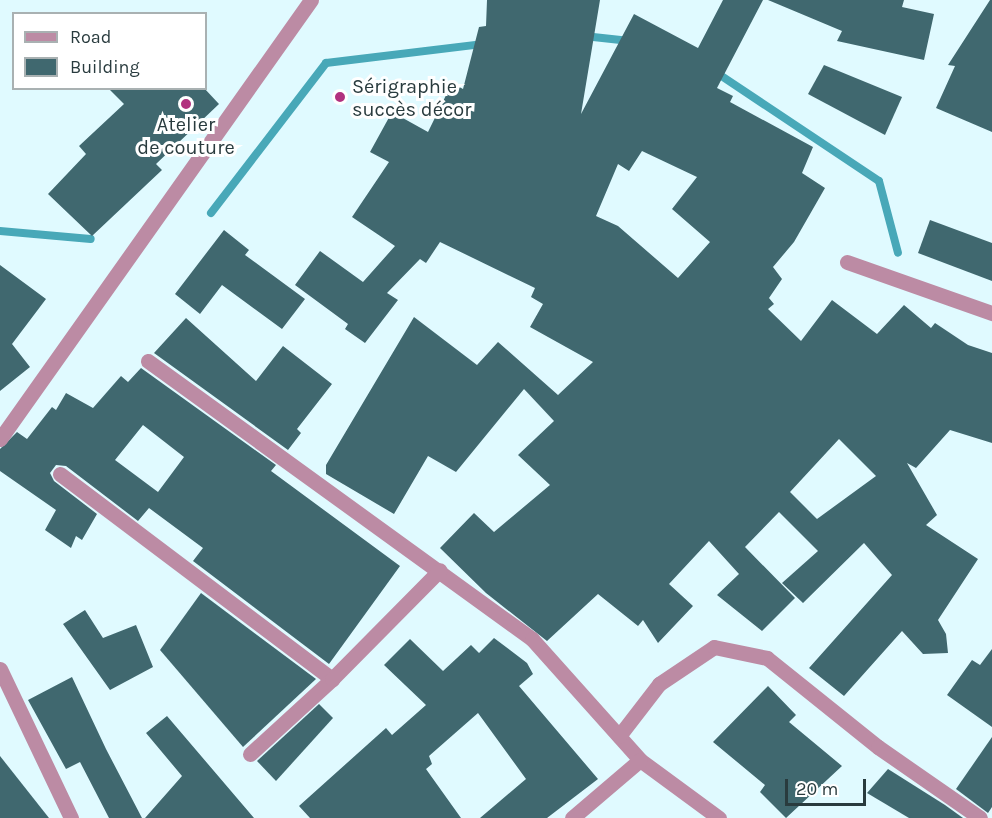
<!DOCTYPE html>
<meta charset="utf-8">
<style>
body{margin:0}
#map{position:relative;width:992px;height:818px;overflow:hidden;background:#e0faff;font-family:Karla,sans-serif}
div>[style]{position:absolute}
.stream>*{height:8px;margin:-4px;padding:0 4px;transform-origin:4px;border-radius:4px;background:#48a8b8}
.building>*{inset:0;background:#40686f}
.minor>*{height:15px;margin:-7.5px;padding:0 7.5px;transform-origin:7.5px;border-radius:7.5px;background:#bc8ba4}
.dots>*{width:16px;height:16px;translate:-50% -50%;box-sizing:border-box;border:3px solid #fff;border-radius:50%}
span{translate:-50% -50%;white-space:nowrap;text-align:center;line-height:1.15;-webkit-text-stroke:6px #fff;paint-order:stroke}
.poi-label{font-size:20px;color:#293b3e}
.left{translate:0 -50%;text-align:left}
.legend{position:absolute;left:12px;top:12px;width:195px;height:78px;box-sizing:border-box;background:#fff;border:2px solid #a9b1b2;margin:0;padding:8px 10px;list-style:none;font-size:18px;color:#293b3e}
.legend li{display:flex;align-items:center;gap:12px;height:30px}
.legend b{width:30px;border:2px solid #a9b1b2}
.scale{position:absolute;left:785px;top:779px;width:81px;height:27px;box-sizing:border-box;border:3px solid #293b3e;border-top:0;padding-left:8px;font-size:18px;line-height:21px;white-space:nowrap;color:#293b3e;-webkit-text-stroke:4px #fff;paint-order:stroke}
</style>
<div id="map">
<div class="stream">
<div style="left:584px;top:36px;width:46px;rotate:6.2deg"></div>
<div style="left:714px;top:71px;width:198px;rotate:33.7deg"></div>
<div style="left:879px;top:181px;width:74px;rotate:75.2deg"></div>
<div style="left:211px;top:213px;width:189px;rotate:-52.5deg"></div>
<div style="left:326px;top:63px;width:159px;rotate:-6.9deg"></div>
<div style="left:0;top:231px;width:91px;rotate:5deg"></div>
</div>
<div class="building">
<div style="clip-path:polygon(evenodd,487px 0,600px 0,581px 114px,634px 14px,698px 48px,723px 0,763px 0,717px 88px,733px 96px,730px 102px,813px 147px,802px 173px,825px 188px,794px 242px,773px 267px,782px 279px,769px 298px,774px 304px,768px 309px,801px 341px,832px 300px,877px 334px,904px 305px,931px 328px,935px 323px,968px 345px,992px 353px,992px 443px,950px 430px,916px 468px,907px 463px,937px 515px,926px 525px,978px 559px,938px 620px,946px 634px,948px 653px,923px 654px,902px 631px,844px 696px,809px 668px,892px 575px,864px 543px,803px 603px,782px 583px,818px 551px,779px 512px,745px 547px,795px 598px,762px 631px,717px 595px,739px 574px,709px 541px,669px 584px,693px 606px,658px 643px,643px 620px,638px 626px,598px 594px,547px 641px,486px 593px,440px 548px,474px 513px,494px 532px,550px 485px,518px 455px,554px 421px,524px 389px,456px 472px,428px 456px,394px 514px,326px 474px,326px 465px,414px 317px,477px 365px,498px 342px,558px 395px,593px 362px,530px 327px,543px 304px,531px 297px,535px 288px,440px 242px,426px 263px,420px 259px,387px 293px,398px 300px,365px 343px,345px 329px,348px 324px,295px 285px,320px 251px,363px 282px,395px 246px,352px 217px,389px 162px,370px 152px,392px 112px,428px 132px,452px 83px,463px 89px,479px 27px,486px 26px,487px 0,642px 151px,697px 177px,672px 209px,710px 242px,678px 278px,618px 226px,596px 216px,618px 164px,629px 171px,642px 151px,487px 0,839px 439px,876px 476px,817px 519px,790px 492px,839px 439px)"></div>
<div style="clip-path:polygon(768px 0,904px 0,902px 7px,934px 14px,924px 60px,837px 41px,842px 31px)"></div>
<div style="clip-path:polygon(990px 0,992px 0,992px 132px,936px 108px,955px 66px,948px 65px)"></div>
<div style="clip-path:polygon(824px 65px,902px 97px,885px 135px,808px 94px)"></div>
<div style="clip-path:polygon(108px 88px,204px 88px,219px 104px,156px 164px,162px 170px,92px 236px,48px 194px,86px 154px,79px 146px,124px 104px)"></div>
<div style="clip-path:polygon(930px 220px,992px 243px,992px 281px,918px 253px)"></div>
<div style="clip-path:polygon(224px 230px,249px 250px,245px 255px,305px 299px,282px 329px,222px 285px,200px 314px,175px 294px)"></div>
<div style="clip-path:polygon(0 265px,46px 299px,12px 344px,30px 367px,0 391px)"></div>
<div style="clip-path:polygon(186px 318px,256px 381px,283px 346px,332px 384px,297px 429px,301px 433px,288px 450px,154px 353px)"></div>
<div style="clip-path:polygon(evenodd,141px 368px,276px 465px,271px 471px,400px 566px,329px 664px,193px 561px,203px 548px,149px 508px,138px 521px,66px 466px,56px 465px,50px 473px,54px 481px,97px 514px,82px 540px,76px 536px,71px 548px,45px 530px,56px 510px,0 471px,0 449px,17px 432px,27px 439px,52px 407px,56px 410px,66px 393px,93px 408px,121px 376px,128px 382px,141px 368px,143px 425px,184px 457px,158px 492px,115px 460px,143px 425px)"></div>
<div style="clip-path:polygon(201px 593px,316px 679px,243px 747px,160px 650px)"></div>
<div style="clip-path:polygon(85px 610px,103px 638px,136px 625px,153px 667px,110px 690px,63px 624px)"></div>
<div style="clip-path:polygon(494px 638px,527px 663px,533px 674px,519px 686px,598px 779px,547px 818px,480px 818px,526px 779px,478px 713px,429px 756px,432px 764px,426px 769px,461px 818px,310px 818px,299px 806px,386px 728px,392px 735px,426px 705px,384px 665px,410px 639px,443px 671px,471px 645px,479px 653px)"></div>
<div style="clip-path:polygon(992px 649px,992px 727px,947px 695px,972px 660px,980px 665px)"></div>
<div style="clip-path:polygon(72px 677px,106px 749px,142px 818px,109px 818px,80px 762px,66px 769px,28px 700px)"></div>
<div style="clip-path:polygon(768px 686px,796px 715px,789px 722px,842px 766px,786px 818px,760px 792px,765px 785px,713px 742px)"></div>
<div style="clip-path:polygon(319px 704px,333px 718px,276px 781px,257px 761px)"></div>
<div style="clip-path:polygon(167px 716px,254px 818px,145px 818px,182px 776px,146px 733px)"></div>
<div style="clip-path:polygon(992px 737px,992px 807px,988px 813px,956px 789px)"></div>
<div style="clip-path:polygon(0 756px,49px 818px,0 818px)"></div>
<div style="clip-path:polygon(888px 769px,945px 805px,963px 818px,909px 818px,867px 793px)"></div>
</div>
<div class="minor">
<div style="left:847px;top:262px;width:154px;rotate:19.4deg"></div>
<div style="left:148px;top:361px;width:474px;rotate:35.9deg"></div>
<div style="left:532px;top:639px;width:162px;rotate:48.2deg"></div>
<div style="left:640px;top:760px;width:98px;rotate:36.3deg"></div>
<div style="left:0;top:439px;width:538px;rotate:-54.69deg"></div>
<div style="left:60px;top:474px;width:341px;rotate:37deg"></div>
<div style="left:0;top:669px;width:165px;rotate:64.5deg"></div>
<div style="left:619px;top:736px;width:66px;rotate:-52.4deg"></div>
<div style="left:659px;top:684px;width:66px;rotate:-33.9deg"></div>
<div style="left:714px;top:647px;width:54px;rotate:11.7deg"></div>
<div style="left:767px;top:658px;width:142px;rotate:38.7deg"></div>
<div style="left:878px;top:747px;width:124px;rotate:34.8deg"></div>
<div style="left:250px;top:754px;width:111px;rotate:-42.4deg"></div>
<div style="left:332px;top:679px;width:153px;rotate:-45.3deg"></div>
<div style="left:572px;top:818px;width:89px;rotate:-40.5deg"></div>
</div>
<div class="dots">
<div style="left:340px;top:97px;background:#b1317f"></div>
<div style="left:186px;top:104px;background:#b1317f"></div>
</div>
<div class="poi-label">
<span class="left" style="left:352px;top:98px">Sérigraphie<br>succès décor</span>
<span style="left:186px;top:136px">Atelier<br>de couture</span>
</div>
<ul class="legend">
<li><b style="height:8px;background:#bc8ba4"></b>Road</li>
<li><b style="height:16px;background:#40686f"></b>Building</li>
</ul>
<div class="scale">20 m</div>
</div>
